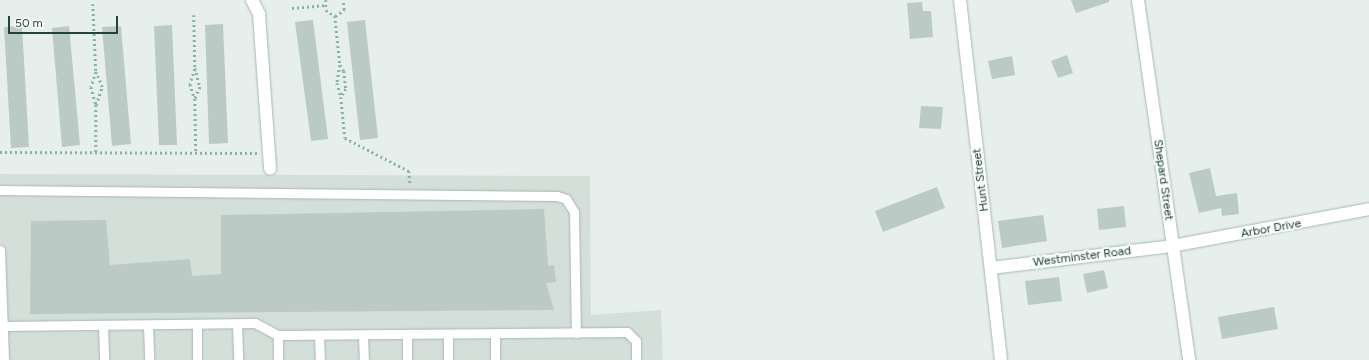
<!DOCTYPE html>
<style>
body{margin:0}
#map{position:relative;width:1369px;height:360px;overflow:hidden;background:#e6efeb;font-family:Figtree,sans-serif}
div>[style]{position:absolute}
.built>*{inset:0;background:#d4dfda}
.building>*{inset:0;background:#bbcac4}
.path>*{height:2.5px;margin-top:-1.25px;transform-origin:0;background:repeating-linear-gradient(90deg,#86b3a5 0 2px,transparent 0 5px)}
.roads{filter:drop-shadow(0 0 1px #a8b8b2) drop-shadow(0 0 1px #a8b8b2)}
.lane>*{height:9px;margin:-4.5px;padding:0 4.5px;transform-origin:4.5px;border-radius:4.5px;background:#fff}
.street>*{height:12px;margin:-6px;padding:0 6px;transform-origin:6px;border-radius:6px;background:#fff}
span{translate:-50% -50%;white-space:nowrap;text-align:center;line-height:1.15;-webkit-text-stroke:4px #f7fbf9;paint-order:stroke}
.street-label{font-size:12px;color:#24423a}
.scale{position:absolute;left:8px;top:16px;width:110px;height:18px;box-sizing:border-box;border:2px solid #24423a;border-top:0;padding-left:5px;font-size:12px;line-height:14px;white-space:nowrap;color:#24423a;-webkit-text-stroke:3px #f7fbf9;paint-order:stroke}
</style>
<div id="map">
<div class="built">
<div style="clip-path:polygon(0 174px,590px 176px,591px 315px,661px 310px,663px 360px,0 360px)"></div>
</div>
<div class="building">
<div style="clip-path:polygon(1071px 0,1109px 0,1109px 2px,1076px 13px)"></div>
<div style="clip-path:polygon(922px 2px,923px 11px,931px 11px,933px 37px,910px 39px,907px 3px)"></div>
<div style="clip-path:polygon(313px 20px,328px 139px,311px 141px,295px 22px)"></div>
<div style="clip-path:polygon(365px 20px,378px 138px,360px 140px,347px 22px)"></div>
<div style="clip-path:polygon(223px 24px,228px 143px,209px 144px,205px 25px)"></div>
<div style="clip-path:polygon(172px 25px,177px 145px,159px 145px,154px 26px)"></div>
<div style="clip-path:polygon(22px 26px,29px 147px,11px 148px,4px 27px)"></div>
<div style="clip-path:polygon(69px 26px,80px 145px,62px 147px,52px 28px)"></div>
<div style="clip-path:polygon(121px 26px,131px 144px,112px 146px,102px 27px)"></div>
<div style="clip-path:polygon(1067px 55px,1073px 73px,1058px 78px,1051px 61px)"></div>
<div style="clip-path:polygon(1012px 56px,1015px 75px,992px 79px,988px 61px)"></div>
<div style="clip-path:polygon(921px 106px,943px 107px,941px 129px,919px 128px)"></div>
<div style="clip-path:polygon(1210px 168px,1216px 196px,1237px 193px,1239px 214px,1222px 216px,1221px 208px,1199px 213px,1189px 173px)"></div>
<div style="clip-path:polygon(937px 187px,945px 208px,883px 232px,875px 211px)"></div>
<div style="clip-path:polygon(1124px 206px,1126px 227px,1099px 230px,1097px 209px)"></div>
<div style="clip-path:polygon(544px 209px,548px 266px,554px 265px,556px 282px,546px 283px,554px 310px,30px 314px,31px 221px,106px 220px,110px 265px,190px 259px,192px 276px,221px 274px,221px 215px)"></div>
<div style="clip-path:polygon(1043px 215px,1047px 241px,1002px 248px,998px 221px)"></div>
<div style="clip-path:polygon(1104px 270px,1108px 288px,1087px 293px,1083px 274px)"></div>
<div style="clip-path:polygon(1059px 277px,1062px 301px,1028px 305px,1025px 281px)"></div>
<div style="clip-path:polygon(1274px 307px,1278px 329px,1222px 339px,1218px 317px)"></div>
</div>
<div class="path">
<div style="left:326px;top:0;width:10px;rotate:90deg"></div>
<div style="left:326px;top:10px;width:11px;rotate:34deg"></div>
<div style="left:335px;top:16px;width:11px;rotate:-34deg"></div>
<div style="left:344px;top:10px;width:10px;rotate:-96deg"></div>
<div style="left:93px;top:4px;width:68px;rotate:87.5deg"></div>
<div style="left:292px;top:8px;width:32px;rotate:-5deg"></div>
<div style="left:194px;top:15px;width:53px;rotate:88.9deg"></div>
<div style="left:195px;top:68px;width:20px;rotate:75deg"></div>
<div style="left:200px;top:87px;width:13px;rotate:113deg"></div>
<div style="left:335px;top:16px;width:49px;rotate:84.2deg"></div>
<div style="left:340px;top:65px;width:7px;rotate:56deg"></div>
<div style="left:344px;top:71px;width:18px;rotate:84deg"></div>
<div style="left:346px;top:89px;width:9px;rotate:122deg"></div>
<div style="left:341px;top:97px;width:41px;rotate:84.4deg"></div>
<div style="left:345px;top:138px;width:72px;rotate:27.3deg"></div>
<div style="left:409px;top:171px;width:12px;rotate:85deg"></div>
<div style="left:340px;top:65px;width:18px;rotate:99deg"></div>
<div style="left:337px;top:83px;width:14px;rotate:73deg"></div>
<div style="left:195px;top:69px;width:16px;rotate:108deg"></div>
<div style="left:190px;top:84px;width:16px;rotate:72deg"></div>
<div style="left:195px;top:99px;width:52px;rotate:88.9deg"></div>
<div style="left:96px;top:105px;width:19px;rotate:-72deg"></div>
<div style="left:102px;top:87px;width:16px;rotate:-112deg"></div>
<div style="left:96px;top:72px;width:16px;rotate:108deg"></div>
<div style="left:91px;top:87px;width:19px;rotate:74deg"></div>
<div style="left:96px;top:105px;width:47px;rotate:90deg"></div>
<div style="left:0;top:152px;width:257px;rotate:0.2deg"></div>
</div>
<div class="roads">
<div class="lane">
<div style="left:0;top:190px;width:557px;rotate:0.62deg"></div>
<div style="left:557px;top:196px;width:9px;rotate:18deg"></div>
<div style="left:566px;top:199px;width:15px;rotate:58deg"></div>
<div style="left:574px;top:212px;width:121px;rotate:89.1deg"></div>
<div style="left:0;top:250px;width:110px;rotate:87.9deg"></div>
<div style="left:197px;top:324px;width:36px;rotate:90deg"></div>
<div style="left:237px;top:324px;width:36px;rotate:88deg"></div>
<div style="left:103px;top:325px;width:35px;rotate:88deg"></div>
<div style="left:148px;top:325px;width:35px;rotate:88deg"></div>
<div style="left:2px;top:326px;width:253px;rotate:-0.7deg"></div>
<div style="left:255px;top:323px;width:26px;rotate:28deg"></div>
<div style="left:278px;top:335px;width:349px;rotate:-0.5deg"></div>
<div style="left:627px;top:332px;width:13px;rotate:45deg"></div>
<div style="left:636px;top:341px;width:19px;rotate:90deg"></div>
<div style="left:278px;top:335px;width:25px;rotate:90deg"></div>
<div style="left:319px;top:335px;width:25px;rotate:88deg"></div>
<div style="left:363px;top:335px;width:25px;rotate:88deg"></div>
<div style="left:495px;top:335px;width:25px;rotate:90deg"></div>
<div style="left:407px;top:360px;width:25px;rotate:-90deg"></div>
<div style="left:448px;top:360px;width:25px;rotate:-90deg"></div>
</div>
<div class="street">
<div style="left:252px;top:0;width:16px;rotate:63deg"></div>
<div style="left:259px;top:14px;width:155px;rotate:85.9deg"></div>
<div style="left:960px;top:0;width:362px;rotate:83.5deg"></div>
<div style="left:1138px;top:0;width:364px;rotate:81.9deg"></div>
<div style="left:991px;top:268px;width:182px;rotate:-6.9deg"></div>
<div style="left:1172px;top:246px;width:200px;rotate:-10.6deg"></div>
</div>
</div>
<div class="street-label">
<span style="left:981px;top:180px;rotate:-97deg">Hunt Street</span>
<span style="left:1163px;top:180px;rotate:82deg">Shepard Street</span>
<span style="left:1271px;top:229px;rotate:-10deg">Arbor Drive</span>
<span style="left:1082px;top:257px;rotate:-7deg">Westminster Road</span>
</div>
<div class="scale">50 m</div>
</div>
